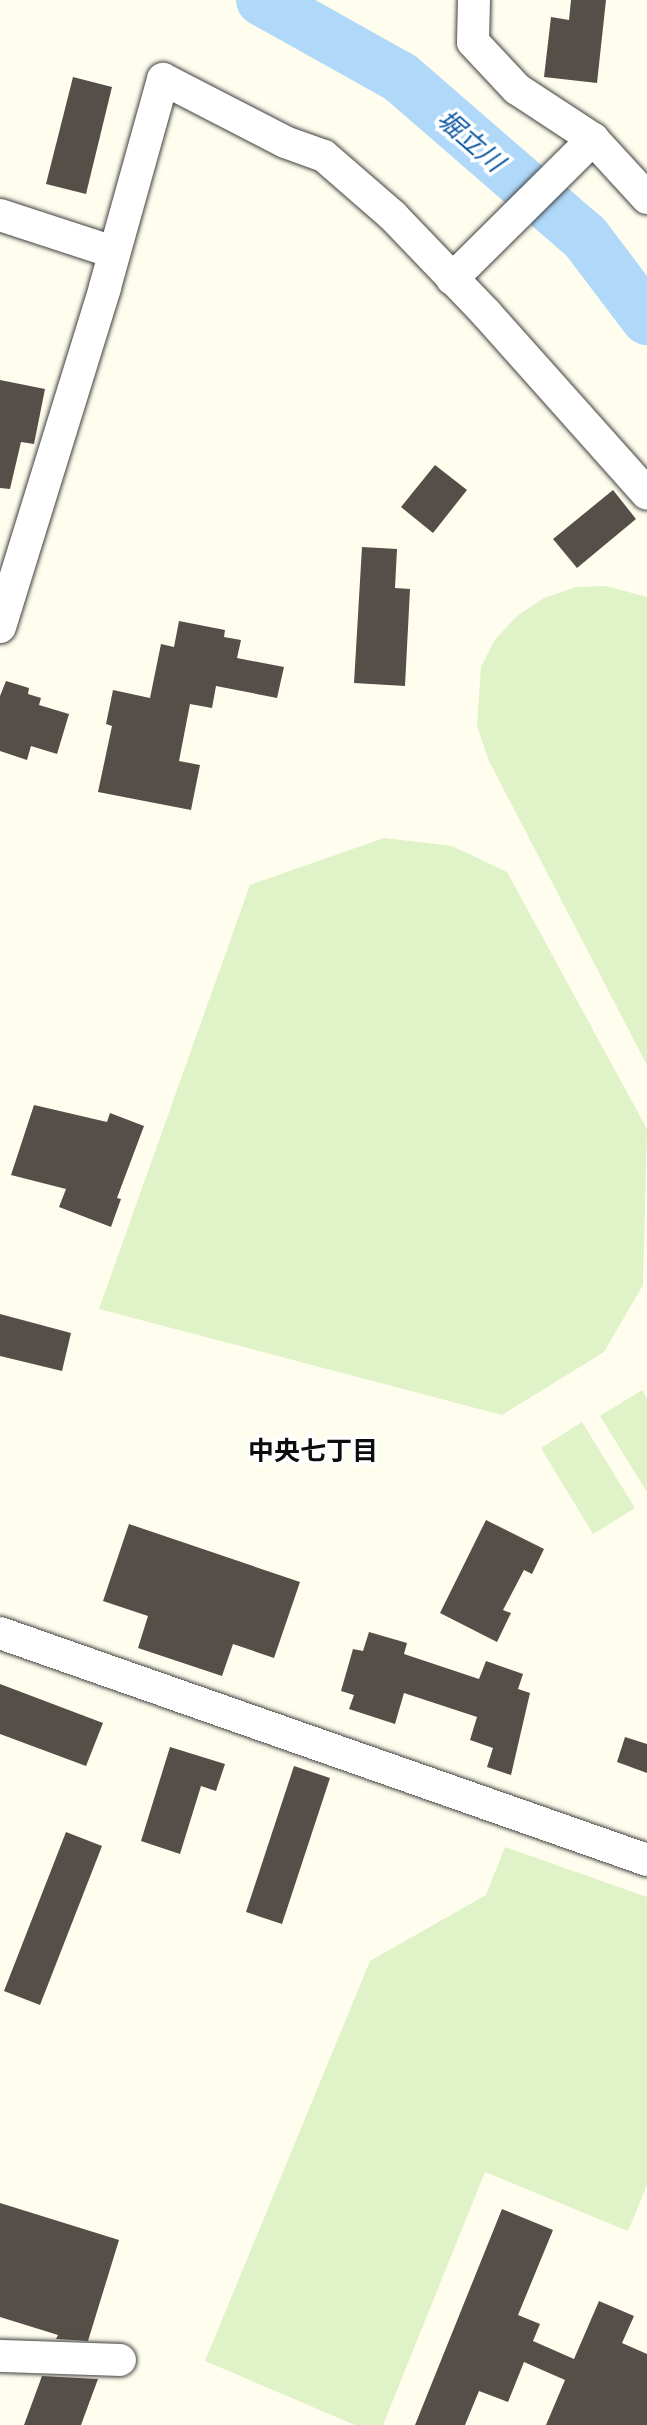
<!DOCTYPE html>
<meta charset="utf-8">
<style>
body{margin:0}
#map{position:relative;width:647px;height:2425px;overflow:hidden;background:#fffded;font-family:Literata,"Noto Sans JP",serif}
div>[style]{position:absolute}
.pitch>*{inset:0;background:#e0f2c7}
.river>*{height:52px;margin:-26px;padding:0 26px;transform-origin:26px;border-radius:26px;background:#afd8f9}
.building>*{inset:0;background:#564f49}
.roads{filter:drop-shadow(0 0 2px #404040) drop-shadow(0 0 2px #404040)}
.minor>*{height:32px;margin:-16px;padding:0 16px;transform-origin:16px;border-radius:16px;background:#fff}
span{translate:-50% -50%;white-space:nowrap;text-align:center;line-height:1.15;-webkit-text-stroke:7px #fff;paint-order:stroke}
.water-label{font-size:26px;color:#1059a5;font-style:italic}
.neighbourhood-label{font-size:26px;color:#0d0d0d;font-weight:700}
</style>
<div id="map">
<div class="pitch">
<div style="clip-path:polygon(606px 586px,647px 597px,647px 1065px,489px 761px,477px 726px,481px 667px,494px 641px,517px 616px,544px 598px,576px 587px)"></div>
<div style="clip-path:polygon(384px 838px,452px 846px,507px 872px,647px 1129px,643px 1285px,604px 1352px,502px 1415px,99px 1309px,250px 885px)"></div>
<div style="clip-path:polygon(642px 1390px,647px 1398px,647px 1492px,600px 1416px)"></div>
<div style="clip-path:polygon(582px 1422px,635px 1508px,593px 1534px,541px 1448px)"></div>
<div style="clip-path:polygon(505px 1847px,647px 1897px,647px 2185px,628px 2231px,485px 2172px,383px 2425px,355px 2425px,205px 2361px,370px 1961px,486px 1895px)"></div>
</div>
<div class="river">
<div style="left:262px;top:0;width:158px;rotate:29.2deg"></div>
<div style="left:400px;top:77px;width:245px;rotate:40.9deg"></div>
<div style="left:585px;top:237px;width:103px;rotate:52.9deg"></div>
</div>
<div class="building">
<div style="clip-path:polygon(571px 0,606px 0,597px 83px,544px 77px,551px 17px,569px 20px)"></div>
<div style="clip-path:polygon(73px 77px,112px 87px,86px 194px,46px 184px)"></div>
<div style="clip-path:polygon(0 380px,45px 389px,34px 444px,21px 442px,10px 489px,0 488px)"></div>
<div style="clip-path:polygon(435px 465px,467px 490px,433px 533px,401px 507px)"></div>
<div style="clip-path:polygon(613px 490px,636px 519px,577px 568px,553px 539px)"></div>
<div style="clip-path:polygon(362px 547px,397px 549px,395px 588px,410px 589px,405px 686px,354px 683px)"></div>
<div style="clip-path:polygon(179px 621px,225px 630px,224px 637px,241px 640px,237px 658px,284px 667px,277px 698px,216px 686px,212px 708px,190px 704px,179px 761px,200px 765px,191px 810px,98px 792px,112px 726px,106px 724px,113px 690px,150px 698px,161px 644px,174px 647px)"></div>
<div style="clip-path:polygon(6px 681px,29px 688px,28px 694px,41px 698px,39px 705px,69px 714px,57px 754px,31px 746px,27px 760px,0 751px,0 696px)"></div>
<div style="clip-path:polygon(34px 1105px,107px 1122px,110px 1113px,144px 1126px,117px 1198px,121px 1199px,111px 1227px,59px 1207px,66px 1189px,11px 1175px)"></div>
<div style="clip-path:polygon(0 1314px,71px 1333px,62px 1371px,0 1356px)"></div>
<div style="clip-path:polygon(486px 1520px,544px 1549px,532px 1574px,524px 1570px,503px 1610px,511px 1613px,497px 1642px,440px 1613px)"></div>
<div style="clip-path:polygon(129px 1524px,300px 1582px,274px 1658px,233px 1644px,222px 1676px,138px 1648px,148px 1616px,103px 1601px)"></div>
<div style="clip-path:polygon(369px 1632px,407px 1643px,404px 1654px,479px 1679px,486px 1661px,523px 1674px,518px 1689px,530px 1693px,511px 1775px,487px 1767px,493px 1748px,470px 1740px,477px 1717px,404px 1693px,395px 1724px,349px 1709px,354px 1695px,341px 1691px,353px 1649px,363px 1651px)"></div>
<div style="clip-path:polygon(0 1684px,103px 1723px,86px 1766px,0 1734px)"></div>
<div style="clip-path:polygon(625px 1737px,647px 1744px,647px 1773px,617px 1762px)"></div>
<div style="clip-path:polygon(170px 1747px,225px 1764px,216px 1791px,201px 1786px,180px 1854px,141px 1841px)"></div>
<div style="clip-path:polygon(294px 1766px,330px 1778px,282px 1924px,246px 1912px)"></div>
<div style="clip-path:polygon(66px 1832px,102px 1846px,40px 2005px,4px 1991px)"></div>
<div style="clip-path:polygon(0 2203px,119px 2240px,88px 2341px,56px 2339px,58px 2335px,0 2317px)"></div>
<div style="clip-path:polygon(502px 2209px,553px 2230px,518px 2315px,540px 2324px,533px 2341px,574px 2359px,599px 2301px,634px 2316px,622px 2343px,647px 2354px,647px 2425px,546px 2425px,565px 2380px,524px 2362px,508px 2402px,479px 2391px,465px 2425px,415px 2425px)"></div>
<div style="clip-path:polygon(42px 2376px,98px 2379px,81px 2425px,24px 2425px)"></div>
</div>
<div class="roads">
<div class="minor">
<div style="left:474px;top:0;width:42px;rotate:91.4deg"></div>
<div style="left:473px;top:42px;width:64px;rotate:46.9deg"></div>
<div style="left:517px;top:89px;width:91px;rotate:33.3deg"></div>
<div style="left:593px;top:139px;width:80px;rotate:47.5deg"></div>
<div style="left:0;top:215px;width:119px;rotate:18.1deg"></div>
<div style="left:452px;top:279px;width:199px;rotate:-44.8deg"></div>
<div style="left:0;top:627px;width:356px;rotate:-72.8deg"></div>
<div style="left:105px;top:287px;width:216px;rotate:-74.4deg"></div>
<div style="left:163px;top:79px;width:137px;rotate:27.3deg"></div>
<div style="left:285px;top:142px;width:41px;rotate:19.7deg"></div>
<div style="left:324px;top:156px;width:91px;rotate:41deg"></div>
<div style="left:393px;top:216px;width:134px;rotate:46.2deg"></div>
<div style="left:486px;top:313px;width:242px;rotate:48.3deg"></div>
<div style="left:0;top:1633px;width:686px;rotate:19.33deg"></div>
<div style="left:0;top:2356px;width:120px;rotate:1.9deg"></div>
</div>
</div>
<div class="water-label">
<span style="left:472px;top:139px;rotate:41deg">堀立川</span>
</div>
<div class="neighbourhood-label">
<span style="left:313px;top:1449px">中央七丁目</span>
</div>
</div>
